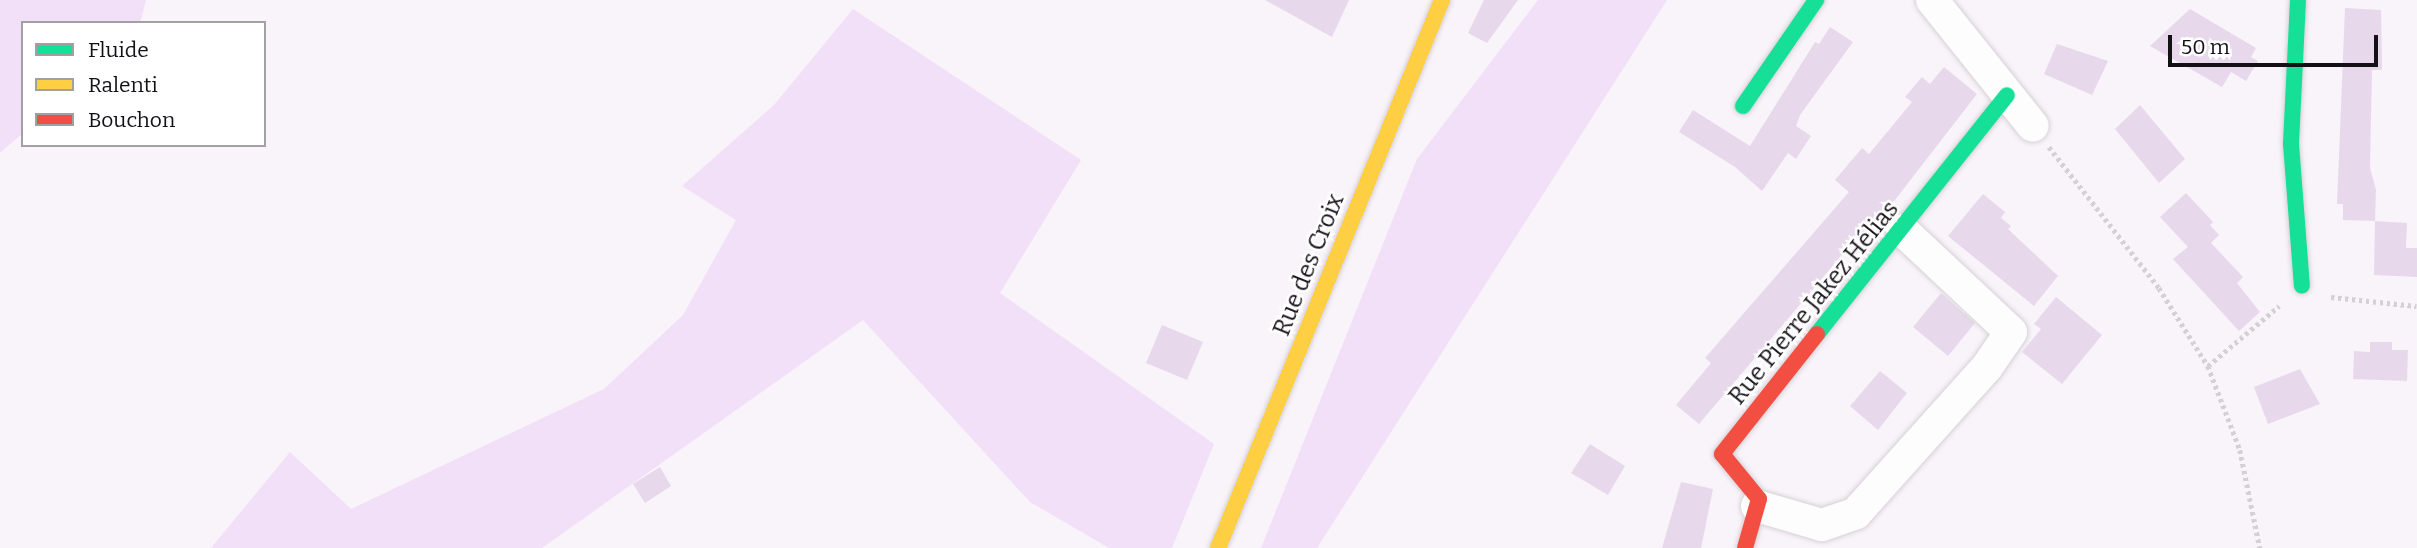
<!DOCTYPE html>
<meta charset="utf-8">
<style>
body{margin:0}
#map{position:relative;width:2417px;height:548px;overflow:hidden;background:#f9f3fa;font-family:Bitter,serif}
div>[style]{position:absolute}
.green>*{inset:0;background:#f2e0f8}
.building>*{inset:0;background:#e7d9eb}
.path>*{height:4.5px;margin-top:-2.25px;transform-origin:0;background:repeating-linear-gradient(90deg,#d3d1d3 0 3.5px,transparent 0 7px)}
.roads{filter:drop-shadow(0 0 2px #d6d1d6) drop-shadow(0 0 2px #d6d1d6)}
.street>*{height:32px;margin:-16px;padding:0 16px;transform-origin:16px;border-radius:16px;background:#fefdfe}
.fast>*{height:16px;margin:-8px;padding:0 8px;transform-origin:8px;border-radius:8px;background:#16e098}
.slow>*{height:16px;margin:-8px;padding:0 8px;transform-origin:8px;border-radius:8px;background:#ffcf43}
.jam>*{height:16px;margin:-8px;padding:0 8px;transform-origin:8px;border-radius:8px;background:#f24e42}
span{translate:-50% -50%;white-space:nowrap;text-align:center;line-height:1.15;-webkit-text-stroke:5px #fff;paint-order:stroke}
.street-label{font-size:24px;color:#141116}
.legend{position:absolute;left:21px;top:21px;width:245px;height:126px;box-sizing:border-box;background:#fff;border:2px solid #a1a0a2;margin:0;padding:9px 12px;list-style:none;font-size:21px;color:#141116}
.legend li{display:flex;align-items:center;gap:14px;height:35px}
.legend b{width:35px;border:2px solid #a1a0a2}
.scale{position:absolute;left:2168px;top:35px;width:210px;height:32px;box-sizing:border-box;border:4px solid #141116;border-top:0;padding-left:9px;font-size:21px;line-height:24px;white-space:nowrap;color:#141116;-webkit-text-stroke:5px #fff;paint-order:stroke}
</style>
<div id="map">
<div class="green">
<div style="clip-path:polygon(0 0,146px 0,140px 23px,23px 23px,23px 133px,0 153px)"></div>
<div style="clip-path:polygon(1538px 0,1667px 0,1317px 548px,1261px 548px,1417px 159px)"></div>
<div style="clip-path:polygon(853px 9px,1081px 160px,1000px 293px,1214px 444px,1172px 548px,1109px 548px,1030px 502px,863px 320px,542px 548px,211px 548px,290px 452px,351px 509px,604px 389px,683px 315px,736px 220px,682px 186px,774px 105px)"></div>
</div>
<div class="building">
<div style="clip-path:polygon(1265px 0,1349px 0,1332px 37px)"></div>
<div style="clip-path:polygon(1484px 0,1518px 0,1487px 43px,1468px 33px)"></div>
<div style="clip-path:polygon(2345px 8px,2381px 10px,2382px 70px,2372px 70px,2370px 168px,2376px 190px,2375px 221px,2343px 220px,2343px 204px,2337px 204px)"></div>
<div style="clip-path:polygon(2190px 9px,2256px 48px,2251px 57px,2258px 61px,2246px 81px,2231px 72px,2222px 87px,2150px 46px)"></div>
<div style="clip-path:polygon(1830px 27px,1853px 42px,1800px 115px,1796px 126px,1811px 136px,1796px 159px,1788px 153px,1762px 191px,1735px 167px,1679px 132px,1693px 110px,1750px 146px,1815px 42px,1819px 44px)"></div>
<div style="clip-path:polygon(2057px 44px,2108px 61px,2092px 95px,2044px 74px)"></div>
<div style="clip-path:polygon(1944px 67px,1977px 94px,1864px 240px,1858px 236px,1699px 424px,1676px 405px,1711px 363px,1705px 358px,1849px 192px,1835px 180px,1862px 148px,1869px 154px,1912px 102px,1905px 97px,1922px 77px,1930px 84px)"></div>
<div style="clip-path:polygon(2140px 105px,2185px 159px,2159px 183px,2115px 129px)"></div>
<div style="clip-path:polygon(2186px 193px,2213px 222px,2210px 225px,2219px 235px,2211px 243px,2243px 277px,2237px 283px,2260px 312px,2239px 331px,2173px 259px,2188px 247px,2160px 217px)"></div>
<div style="clip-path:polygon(1983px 194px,2005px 212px,2001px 218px,2011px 226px,2008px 229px,2058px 276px,2034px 306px,1948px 236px)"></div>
<div style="clip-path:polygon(2375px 221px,2407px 223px,2406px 248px,2417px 248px,2417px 277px,2374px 275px)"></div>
<div style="clip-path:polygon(1941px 293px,1975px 323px,1948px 356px,1913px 327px)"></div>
<div style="clip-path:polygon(2056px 297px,2102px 335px,2062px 384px,2022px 352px,2041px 329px,2034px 324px)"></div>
<div style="clip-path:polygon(1162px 325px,1203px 342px,1187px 380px,1146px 363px)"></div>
<div style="clip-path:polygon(2370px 342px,2392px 342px,2392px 350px,2408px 350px,2407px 381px,2353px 379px,2354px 351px,2370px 352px)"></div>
<div style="clip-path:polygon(2300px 369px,2320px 404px,2268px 424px,2254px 387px)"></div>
<div style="clip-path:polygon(1880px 371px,1907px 393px,1878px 430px,1850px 406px)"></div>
<div style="clip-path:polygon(1590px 444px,1625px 466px,1608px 495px,1571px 473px)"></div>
<div style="clip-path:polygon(660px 467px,671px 486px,645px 503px,633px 484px)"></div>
<div style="clip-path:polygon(1681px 482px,1713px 489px,1701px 548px,1662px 548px)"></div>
</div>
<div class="path">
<div style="left:2049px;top:147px;width:179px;rotate:52deg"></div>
<div style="left:2159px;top:288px;width:92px;rotate:57.9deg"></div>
<div style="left:2208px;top:366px;width:90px;rotate:69.1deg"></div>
<div style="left:2240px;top:450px;width:100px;rotate:78.5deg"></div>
<div style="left:2331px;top:297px;width:86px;rotate:6deg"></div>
<div style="left:2208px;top:366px;width:93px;rotate:-40.2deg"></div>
</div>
<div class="roads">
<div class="street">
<div style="left:1932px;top:0;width:161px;rotate:51.3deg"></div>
<div style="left:1757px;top:506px;width:68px;rotate:16.3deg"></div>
<div style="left:1822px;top:525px;width:36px;rotate:-19deg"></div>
<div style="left:1856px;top:513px;width:196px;rotate:-48.1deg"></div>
<div style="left:1987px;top:367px;width:42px;rotate:-55.6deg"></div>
<div style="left:2011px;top:332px;width:149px;rotate:-136.9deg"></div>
</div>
<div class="fast">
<div style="left:2298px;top:0;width:144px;rotate:92.8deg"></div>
<div style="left:2291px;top:144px;width:142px;rotate:85.6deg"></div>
<div style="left:1743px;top:106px;width:129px;rotate:-55.4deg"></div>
<div style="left:1817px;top:334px;width:305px;rotate:-51.5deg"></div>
</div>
<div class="slow">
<div style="left:1218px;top:548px;width:592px;rotate:-67.77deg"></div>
</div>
<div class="jam">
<div style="left:1745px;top:548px;width:51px;rotate:-74.1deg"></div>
<div style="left:1759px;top:499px;width:58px;rotate:-129.4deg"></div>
<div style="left:1722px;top:454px;width:153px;rotate:-51.6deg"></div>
</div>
</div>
<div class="street-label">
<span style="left:1309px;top:265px;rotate:-68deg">Rue des Croix</span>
<span style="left:1814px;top:303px;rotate:-51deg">Rue Pierre Jakez Hélias</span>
</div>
<ul class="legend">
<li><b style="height:9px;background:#16e098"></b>Fluide</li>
<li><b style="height:9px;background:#ffcf43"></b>Ralenti</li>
<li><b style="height:9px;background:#f24e42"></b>Bouchon</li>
</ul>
<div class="scale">50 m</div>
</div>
